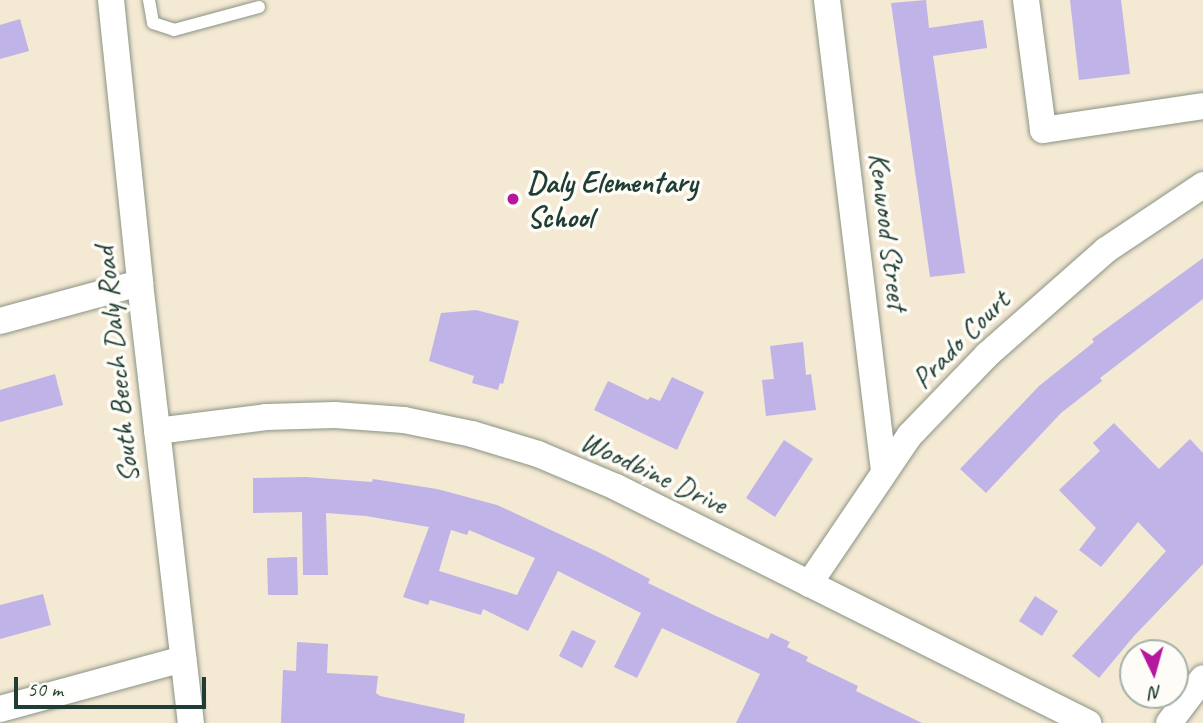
<!DOCTYPE html>
<style>
body{margin:0}
#map{position:relative;width:1203px;height:723px;overflow:hidden;background:#f4e9d3;font-family:Caveat,sans-serif}
div>[style]{position:absolute}
.building>*{inset:0;background:#bfb3e8}
.roads{filter:drop-shadow(0 0 2px #8a9384) drop-shadow(0 0 2px #8a9384)}
.service>*{height:12px;margin:-6px;padding:0 6px;transform-origin:6px;border-radius:6px;background:#fff}
.minor>*{height:26px;margin:-13px;padding:0 13px;transform-origin:13px;border-radius:13px;background:#fff}
.dots>*{width:19px;height:19px;translate:-50% -50%;box-sizing:border-box;border:4px solid #fdfcf7;border-radius:50%}
span{translate:-50% -50%;white-space:nowrap;text-align:center;line-height:1.15;-webkit-text-stroke:7px #fdfcf7;paint-order:stroke}
.poi-label{font-size:30px;color:#1f3d34;font-weight:700}
.left{translate:0 -50%;text-align:left}
.street-label{font-size:30px;color:#1f3d34}
.north{position:absolute;left:1119px;top:639px;width:70px;height:70px;box-sizing:border-box;background:#fdfcf7;border:2px solid #a4b0a9;border-radius:50%;rotate:175deg;font-size:19px;font-weight:700;line-height:28px;text-align:center;color:#1f3d34}
.north::after{content:'';display:block;margin:auto;width:24px;height:32px;background:#b5179e;clip-path:polygon(50% 0,100% 100%,50% 72%,0 100%)}
.scale{position:absolute;left:14px;top:677px;width:192px;height:32px;box-sizing:border-box;border:4px solid #1f3d34;border-top:0;padding-left:9px;font-size:21px;line-height:24px;white-space:nowrap;color:#1f3d34;-webkit-text-stroke:5px #fdfcf7;paint-order:stroke}
</style>
<div id="map">
<div class="building">
<div style="clip-path:polygon(926px 0,929px 28px,983px 20px,987px 48px,933px 56px,965px 273px,930px 277px,891px 3px)"></div>
<div style="clip-path:polygon(1070px 0,1121px 0,1130px 74px,1079px 80px)"></div>
<div style="clip-path:polygon(20px 19px,29px 51px,0 59px,0 25px)"></div>
<div style="clip-path:polygon(1203px 258px,1203px 299px,1100px 378px,1102px 381px,1061px 413px,986px 493px,960px 469px,1039px 386px,1094px 342px,1092px 339px)"></div>
<div style="clip-path:polygon(476px 310px,519px 321px,503px 384px,500px 383px,498px 390px,472px 383px,474px 376px,429px 361px,441px 313px)"></div>
<div style="clip-path:polygon(803px 342px,806px 375px,811px 374px,816px 410px,766px 416px,762px 380px,774px 379px,770px 346px)"></div>
<div style="clip-path:polygon(55px 374px,63px 405px,0 422px,0 390px)"></div>
<div style="clip-path:polygon(672px 377px,704px 392px,677px 450px,594px 410px,608px 381px,648px 400px,650px 397px,660px 401px)"></div>
<div style="clip-path:polygon(1114px 423px,1159px 469px,1190px 439px,1203px 453px,1203px 564px,1134px 636px,1099px 678px,1072px 656px,1166px 551px,1138px 522px,1101px 567px,1079px 550px,1096px 528px,1059px 490px,1100px 451px,1093px 443px)"></div>
<div style="clip-path:polygon(784px 440px,813px 459px,775px 517px,746px 498px)"></div>
<div style="clip-path:polygon(evenodd,306px 477px,372px 482px,373px 479px,437px 489px,497px 505px,598px 552px,650px 579px,648px 583px,716px 616px,768px 639px,771px 633px,790px 642px,787px 647px,808px 657px,806px 661px,858px 686px,856px 691px,922px 723px,736px 723px,760px 674px,662px 628px,637px 678px,614px 667px,641px 613px,558px 571px,528px 631px,483px 609px,481px 615px,430px 600px,428px 605px,403px 597px,429px 527px,366px 516px,326px 513px,328px 575px,303px 575px,302px 512px,253px 513px,253px 478px,306px 477px,451px 530px,467px 535px,469px 530px,535px 558px,517px 595px,439px 571px,451px 530px)"></div>
<div style="clip-path:polygon(297px 557px,298px 595px,268px 595px,267px 558px)"></div>
<div style="clip-path:polygon(43px 594px,51px 625px,0 639px,0 605px)"></div>
<div style="clip-path:polygon(1035px 596px,1058px 611px,1042px 636px,1019px 621px)"></div>
<div style="clip-path:polygon(572px 630px,596px 641px,582px 668px,559px 656px)"></div>
<div style="clip-path:polygon(297px 642px,328px 644px,327px 673px,378px 676px,376px 693px,380px 696px,465px 714px,464px 723px,281px 723px,283px 670px,296px 671px)"></div>
</div>
<div class="roads">
<div class="service">
<div style="left:149px;top:0;width:23px;rotate:80deg"></div>
<div style="left:153px;top:23px;width:22px;rotate:18deg"></div>
<div style="left:174px;top:30px;width:88px;rotate:-15.1deg"></div>
</div>
<div class="minor">
<div style="left:111px;top:0;width:284px;rotate:84.1deg"></div>
<div style="left:140px;top:283px;width:443px;rotate:83.4deg"></div>
<div style="left:827px;top:0;width:474px;rotate:83.1deg"></div>
<div style="left:1026px;top:0;width:131px;rotate:82.5deg"></div>
<div style="left:1043px;top:130px;width:162px;rotate:-8.5deg"></div>
<div style="left:0;top:321px;width:145px;rotate:-15.2deg"></div>
<div style="left:157px;top:431px;width:110px;rotate:-7.3deg"></div>
<div style="left:266px;top:417px;width:69px;rotate:-1.7deg"></div>
<div style="left:335px;top:415px;width:69px;rotate:4.1deg"></div>
<div style="left:404px;top:420px;width:69px;rotate:11.6deg"></div>
<div style="left:472px;top:434px;width:69px;rotate:16.9deg"></div>
<div style="left:538px;top:454px;width:85px;rotate:22.9deg"></div>
<div style="left:616px;top:487px;width:528px;rotate:26.57deg"></div>
<div style="left:809px;top:584px;width:180px;rotate:-55.9deg"></div>
<div style="left:910px;top:435px;width:111px;rotate:-46.1deg"></div>
<div style="left:987px;top:355px;width:159px;rotate:-41.4deg"></div>
<div style="left:1106px;top:250px;width:117px;rotate:-33.8deg"></div>
<div style="left:0;top:709px;width:190px;rotate:-15.3deg"></div>
<div style="left:1169px;top:723px;width:56px;rotate:-52.9deg"></div>
</div>
</div>
<div class="dots">
<div style="left:513px;top:199px;background:#b5179e"></div>
</div>
<div class="poi-label">
<span class="left" style="left:527px;top:199px">Daly Elementary<br>School</span>
</div>
<div class="street-label">
<span style="left:889px;top:231px;rotate:83deg">Kenwood Street</span>
<span style="left:960px;top:339px;rotate:-45deg">Prado Court</span>
<span style="left:116px;top:365px;rotate:-96deg">South Beech Daly Road</span>
<span style="left:654px;top:472px;rotate:25deg">Woodbine Drive</span>
</div>
<div class="north">N</div>
<div class="scale">50 m</div>
</div>
